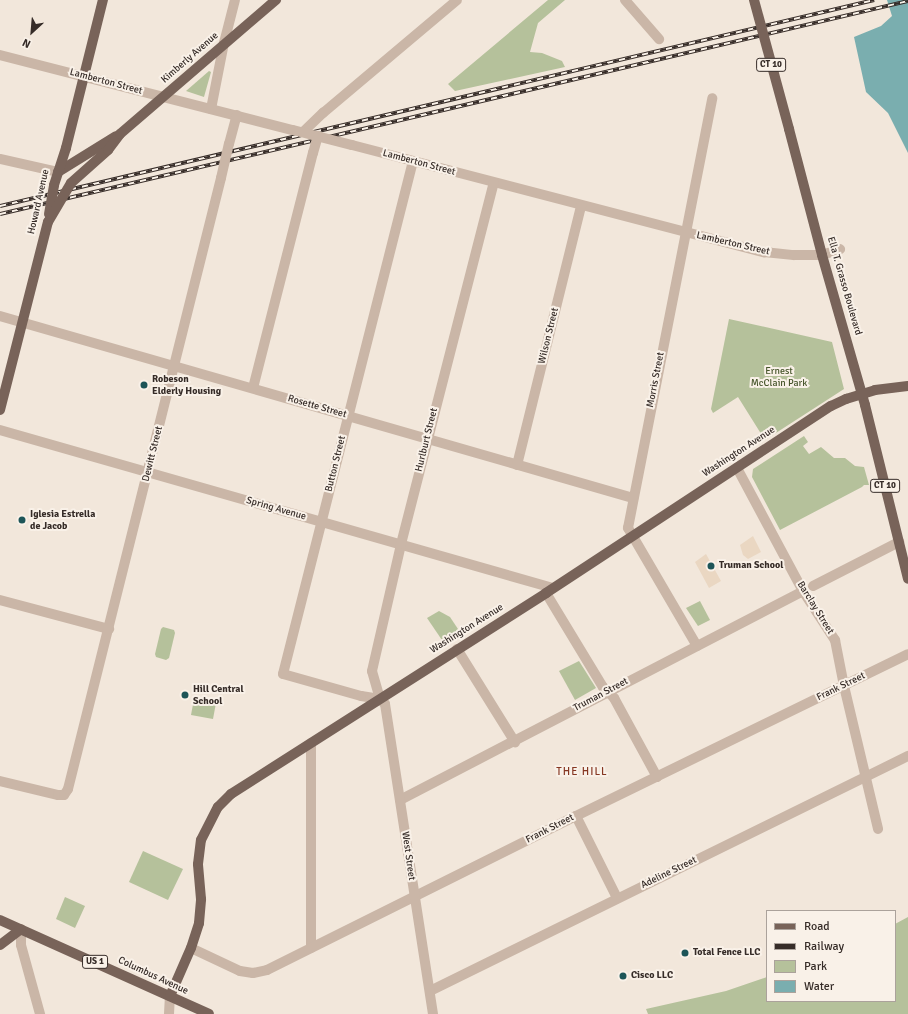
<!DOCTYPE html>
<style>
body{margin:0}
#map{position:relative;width:908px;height:1014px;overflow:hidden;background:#f2e7db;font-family:Signika,sans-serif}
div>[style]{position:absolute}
.green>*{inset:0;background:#b5c19b}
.plaza>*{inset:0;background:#ead7c2}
.water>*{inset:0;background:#7aaeaf}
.minor>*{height:10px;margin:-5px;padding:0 5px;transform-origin:5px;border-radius:5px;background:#cab6a7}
.major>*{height:10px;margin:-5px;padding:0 5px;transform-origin:5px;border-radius:5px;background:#786359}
.rail>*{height:3.5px;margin-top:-1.75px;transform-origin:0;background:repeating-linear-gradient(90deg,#f9f1e8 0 6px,#362c28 0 12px);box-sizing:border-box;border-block:1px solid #362c28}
.minor-bridge>*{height:10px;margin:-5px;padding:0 5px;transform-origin:5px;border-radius:5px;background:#cab6a7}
.major-bridge>*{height:10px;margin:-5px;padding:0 5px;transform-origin:5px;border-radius:5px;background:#786359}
.dots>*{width:11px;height:11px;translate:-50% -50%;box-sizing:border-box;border:2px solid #f9f1e8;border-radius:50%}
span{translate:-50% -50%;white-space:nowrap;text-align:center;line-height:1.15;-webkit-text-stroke:4px #f9f1e8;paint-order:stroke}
.shield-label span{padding:1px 3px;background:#f9f1e8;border:1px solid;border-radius:3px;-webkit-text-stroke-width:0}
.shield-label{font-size:9px;color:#362c28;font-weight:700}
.street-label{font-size:10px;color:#362c28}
.park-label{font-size:10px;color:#46552b}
.poi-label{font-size:10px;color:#362c28;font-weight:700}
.left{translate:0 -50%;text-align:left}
.neighbourhood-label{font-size:11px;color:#853621;letter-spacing:1px}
.legend{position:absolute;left:766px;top:910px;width:130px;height:92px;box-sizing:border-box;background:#f9f1e8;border:1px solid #aba29b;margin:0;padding:5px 7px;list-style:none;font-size:12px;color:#362c28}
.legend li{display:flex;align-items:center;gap:8px;height:20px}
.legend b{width:20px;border:1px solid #aba29b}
.north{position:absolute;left:12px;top:12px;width:40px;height:40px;-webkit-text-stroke:3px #f9f1e8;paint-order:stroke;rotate:206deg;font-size:11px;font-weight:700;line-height:16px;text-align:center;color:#362c28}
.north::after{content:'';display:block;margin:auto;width:14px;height:18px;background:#362c28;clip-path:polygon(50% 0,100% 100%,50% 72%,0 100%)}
</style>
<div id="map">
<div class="green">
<div style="clip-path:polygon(548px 0,565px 0,538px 23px,530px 52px,542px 53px,562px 61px,565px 67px,455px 91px,448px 84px)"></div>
<div style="clip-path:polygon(209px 71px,211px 72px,204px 97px,186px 91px)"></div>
<div style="clip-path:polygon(729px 319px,832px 342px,844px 389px,765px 440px,738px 397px,713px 413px,711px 409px)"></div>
<div style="clip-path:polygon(804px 436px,808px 442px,803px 446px,809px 454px,821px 447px,834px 458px,845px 458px,855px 466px,864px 467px,869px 485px,864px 485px,862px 487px,780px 530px,752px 477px,753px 469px)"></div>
<div style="clip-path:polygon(700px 601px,710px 620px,698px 626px,686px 608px)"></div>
<div style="clip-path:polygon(439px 611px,450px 617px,462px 635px,446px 646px,427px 618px)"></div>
<div style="clip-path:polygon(163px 627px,174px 630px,175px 633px,169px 658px,166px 660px,156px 657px,155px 654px,161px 629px)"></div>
<div style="clip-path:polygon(579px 661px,596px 688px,575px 700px,559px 671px)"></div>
<div style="clip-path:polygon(195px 698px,216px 703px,213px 719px,191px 715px,194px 699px)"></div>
<div style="clip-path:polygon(143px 851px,183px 869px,168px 900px,129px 882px)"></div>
<div style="clip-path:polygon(65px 897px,85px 906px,75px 928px,56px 919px)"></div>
<div style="clip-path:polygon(908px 917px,908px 1014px,648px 1014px,646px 1009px,726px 991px,767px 977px,767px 1001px,895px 1001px,895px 924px)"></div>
</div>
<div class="plaza">
<div style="clip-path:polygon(753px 536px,761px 552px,748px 559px,743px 555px,740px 545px)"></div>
<div style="clip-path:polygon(706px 554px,721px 581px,709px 588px,695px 562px)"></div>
</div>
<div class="water">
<div style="clip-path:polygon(887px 0,908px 0,908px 153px,888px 113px,866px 92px,854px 37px,881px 26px,892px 16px)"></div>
</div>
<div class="minor">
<div style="left:625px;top:0;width:52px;rotate:48.9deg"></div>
<div style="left:0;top:55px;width:302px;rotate:14.4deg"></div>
<div style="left:211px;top:109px;width:67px;rotate:-78.9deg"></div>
<div style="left:224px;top:43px;width:44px;rotate:-75.7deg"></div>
<div style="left:303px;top:132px;width:28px;rotate:-44deg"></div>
<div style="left:323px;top:113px;width:175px;rotate:-40.1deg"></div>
<div style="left:229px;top:144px;width:30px;rotate:-75deg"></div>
<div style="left:352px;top:145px;width:426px;rotate:14.6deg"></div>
<div style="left:764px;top:252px;width:30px;rotate:6deg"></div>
<div style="left:794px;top:255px;width:28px"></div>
<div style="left:822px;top:255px;width:19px;rotate:-18deg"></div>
<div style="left:0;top:159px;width:59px;rotate:12.6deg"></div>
<div style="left:0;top:316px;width:659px;rotate:16.04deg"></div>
<div style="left:253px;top:388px;width:243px;rotate:-75.7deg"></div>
<div style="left:0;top:430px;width:575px;rotate:15.95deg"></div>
<div style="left:517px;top:465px;width:267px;rotate:-76.1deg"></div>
<div style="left:737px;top:468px;width:140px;rotate:61.8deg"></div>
<div style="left:803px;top:591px;width:59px;rotate:56.9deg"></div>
<div style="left:835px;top:640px;width:47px;rotate:78.9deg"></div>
<div style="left:844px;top:686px;width:147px;rotate:76.6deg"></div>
<div style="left:813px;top:586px;width:97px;rotate:-27.1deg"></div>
<div style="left:546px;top:593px;width:110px;rotate:58.8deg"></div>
<div style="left:603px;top:687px;width:16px;rotate:45deg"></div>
<div style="left:614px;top:698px;width:90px;rotate:61.4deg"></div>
<div style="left:0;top:600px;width:113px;rotate:14.9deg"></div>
<div style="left:697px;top:646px;width:137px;rotate:-120.3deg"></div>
<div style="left:628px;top:528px;width:438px;rotate:-78.9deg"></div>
<div style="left:457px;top:649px;width:110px;rotate:58.1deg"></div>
<div style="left:380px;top:699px;width:19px;rotate:-171deg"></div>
<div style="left:361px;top:696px;width:81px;rotate:-164.2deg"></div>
<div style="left:283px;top:674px;width:529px;rotate:-75.78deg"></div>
<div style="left:311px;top:743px;width:205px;rotate:90deg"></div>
<div style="left:0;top:781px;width:60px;rotate:13.6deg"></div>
<div style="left:58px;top:795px;width:6px"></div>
<div style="left:64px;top:795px;width:7px;rotate:-56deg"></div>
<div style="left:68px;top:789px;width:630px;rotate:-75.94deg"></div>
<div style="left:400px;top:800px;width:454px;rotate:-27.4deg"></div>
<div style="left:576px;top:816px;width:92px;rotate:63.4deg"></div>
<div style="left:21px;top:929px;width:16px;rotate:90deg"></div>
<div style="left:21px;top:945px;width:72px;rotate:74.6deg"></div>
<div style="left:191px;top:948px;width:54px;rotate:25.1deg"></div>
<div style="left:240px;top:971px;width:13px;rotate:9deg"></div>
<div style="left:253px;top:973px;width:14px;rotate:-12deg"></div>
<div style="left:267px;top:970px;width:345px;rotate:-26.5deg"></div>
<div style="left:576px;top:816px;width:369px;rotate:-26deg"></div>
<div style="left:430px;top:991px;width:533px;rotate:-26.18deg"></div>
<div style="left:169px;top:1014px;width:18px;rotate:-87deg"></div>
<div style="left:433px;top:1014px;width:314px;rotate:-98.8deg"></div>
<div style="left:385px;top:704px;width:7px;rotate:-135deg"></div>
<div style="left:380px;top:699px;width:29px;rotate:-106deg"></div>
<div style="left:372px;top:671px;width:130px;rotate:-77.1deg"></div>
<div style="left:401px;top:544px;width:373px;rotate:-75.6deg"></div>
</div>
<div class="major">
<div style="left:789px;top:129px;width:130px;rotate:75.3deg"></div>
<div style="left:822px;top:255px;width:156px;rotate:74deg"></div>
<div style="left:865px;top:405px;width:179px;rotate:76.1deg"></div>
<div style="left:58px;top:172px;width:68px;rotate:-31.8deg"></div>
<div style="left:71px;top:183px;width:50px;rotate:-41.7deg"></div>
<div style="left:108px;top:150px;width:20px;rotate:-53deg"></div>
<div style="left:120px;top:134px;width:206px;rotate:-40.7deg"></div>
<div style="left:54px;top:185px;width:39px;rotate:-72deg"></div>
<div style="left:66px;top:148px;width:153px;rotate:-76deg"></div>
<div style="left:0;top:410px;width:194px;rotate:-75.7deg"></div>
<div style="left:0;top:920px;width:229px;rotate:24.2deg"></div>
<div style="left:0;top:945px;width:26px;rotate:-37deg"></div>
<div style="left:170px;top:996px;width:52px;rotate:-66.4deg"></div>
<div style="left:191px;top:948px;width:26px;rotate:-72deg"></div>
<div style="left:199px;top:923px;width:24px;rotate:-85deg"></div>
<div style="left:201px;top:899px;width:35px;rotate:-95deg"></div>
<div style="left:198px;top:864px;width:24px;rotate:-83deg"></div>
<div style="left:201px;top:840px;width:37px;rotate:-63deg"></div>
<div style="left:218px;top:807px;width:18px;rotate:-45deg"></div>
<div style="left:231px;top:794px;width:374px;rotate:-32.5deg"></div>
<div style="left:546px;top:593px;width:341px;rotate:-33.3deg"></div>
<div style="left:831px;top:406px;width:17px;rotate:-25deg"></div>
<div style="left:846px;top:399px;width:30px;rotate:-17deg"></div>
<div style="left:875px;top:390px;width:33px;rotate:-7deg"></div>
</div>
<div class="rail">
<div style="left:0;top:206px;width:898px;rotate:-13.26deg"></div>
<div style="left:0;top:214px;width:933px;rotate:-13.2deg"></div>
</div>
<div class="minor-bridge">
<div style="left:293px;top:130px;width:61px;rotate:14.3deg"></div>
<div style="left:313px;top:153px;width:18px;rotate:-74deg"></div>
<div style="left:221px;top:178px;width:35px;rotate:-77deg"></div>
</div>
<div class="major-bridge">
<div style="left:754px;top:0;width:134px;rotate:74.8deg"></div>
<div style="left:49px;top:214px;width:29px;rotate:-80deg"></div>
<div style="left:48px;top:222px;width:45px;rotate:-59.5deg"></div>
</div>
<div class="dots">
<div style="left:144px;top:385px;background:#1d5558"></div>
<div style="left:22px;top:520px;background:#1d5558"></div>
<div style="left:711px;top:566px;background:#1d5558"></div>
<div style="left:185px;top:695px;background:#1d5558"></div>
<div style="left:685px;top:953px;background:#1d5558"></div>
<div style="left:623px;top:976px;background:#1d5558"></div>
</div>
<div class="shield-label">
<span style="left:771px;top:65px">CT 10</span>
<span style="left:885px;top:486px">CT 10</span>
<span style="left:95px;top:962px">US 1</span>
</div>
<div class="street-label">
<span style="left:190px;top:58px;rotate:-41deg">Kimberly Avenue</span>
<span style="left:106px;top:82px;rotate:15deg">Lamberton Street</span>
<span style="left:419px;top:163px;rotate:15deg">Lamberton Street</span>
<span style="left:39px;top:202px;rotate:-77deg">Howard Avenue</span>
<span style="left:733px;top:244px;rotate:13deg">Lamberton Street</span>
<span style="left:844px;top:286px;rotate:74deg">Ella T. Grasso Boulevard</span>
<span style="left:549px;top:336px;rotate:-76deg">Wilson Street</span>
<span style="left:656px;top:380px;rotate:-79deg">Morris Street</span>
<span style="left:317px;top:407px;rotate:16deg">Rosette Street</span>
<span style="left:427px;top:440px;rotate:-76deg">Hurlburt Street</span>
<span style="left:739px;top:452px;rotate:-33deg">Washington Avenue</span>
<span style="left:153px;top:454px;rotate:-76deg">Dewitt Street</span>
<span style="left:336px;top:464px;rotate:-76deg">Button Street</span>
<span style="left:276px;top:509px;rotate:16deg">Spring Avenue</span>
<span style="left:815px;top:608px;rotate:58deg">Barclay Street</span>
<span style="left:467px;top:629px;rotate:-32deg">Washington Avenue</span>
<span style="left:841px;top:687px;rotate:-26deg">Frank Street</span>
<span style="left:601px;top:695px;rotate:-28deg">Truman Street</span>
<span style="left:550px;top:829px;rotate:-27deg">Frank Street</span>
<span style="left:408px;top:856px;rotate:82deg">West Street</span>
<span style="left:669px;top:873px;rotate:-26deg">Adeline Street</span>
<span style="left:153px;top:976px;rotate:25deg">Columbus Avenue</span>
</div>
<div class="park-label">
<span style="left:779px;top:377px">Ernest<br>McClain Park</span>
</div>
<div class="poi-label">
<span class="left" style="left:152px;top:385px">Robeson<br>Elderly Housing</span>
<span class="left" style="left:30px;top:520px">Iglesia Estrella<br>de Jacob</span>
<span class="left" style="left:719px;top:566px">Truman School</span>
<span class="left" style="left:193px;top:695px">Hill Central<br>School</span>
<span class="left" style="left:693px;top:953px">Total Fence LLC</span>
<span class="left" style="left:631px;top:976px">Cisco LLC</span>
</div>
<div class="neighbourhood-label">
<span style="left:582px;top:772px">THE HILL</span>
</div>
<ul class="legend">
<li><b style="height:5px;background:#786359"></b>Road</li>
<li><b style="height:5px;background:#362c28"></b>Railway</li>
<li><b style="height:11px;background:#b5c19b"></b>Park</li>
<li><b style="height:11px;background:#7aaeaf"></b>Water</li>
</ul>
<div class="north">N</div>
</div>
